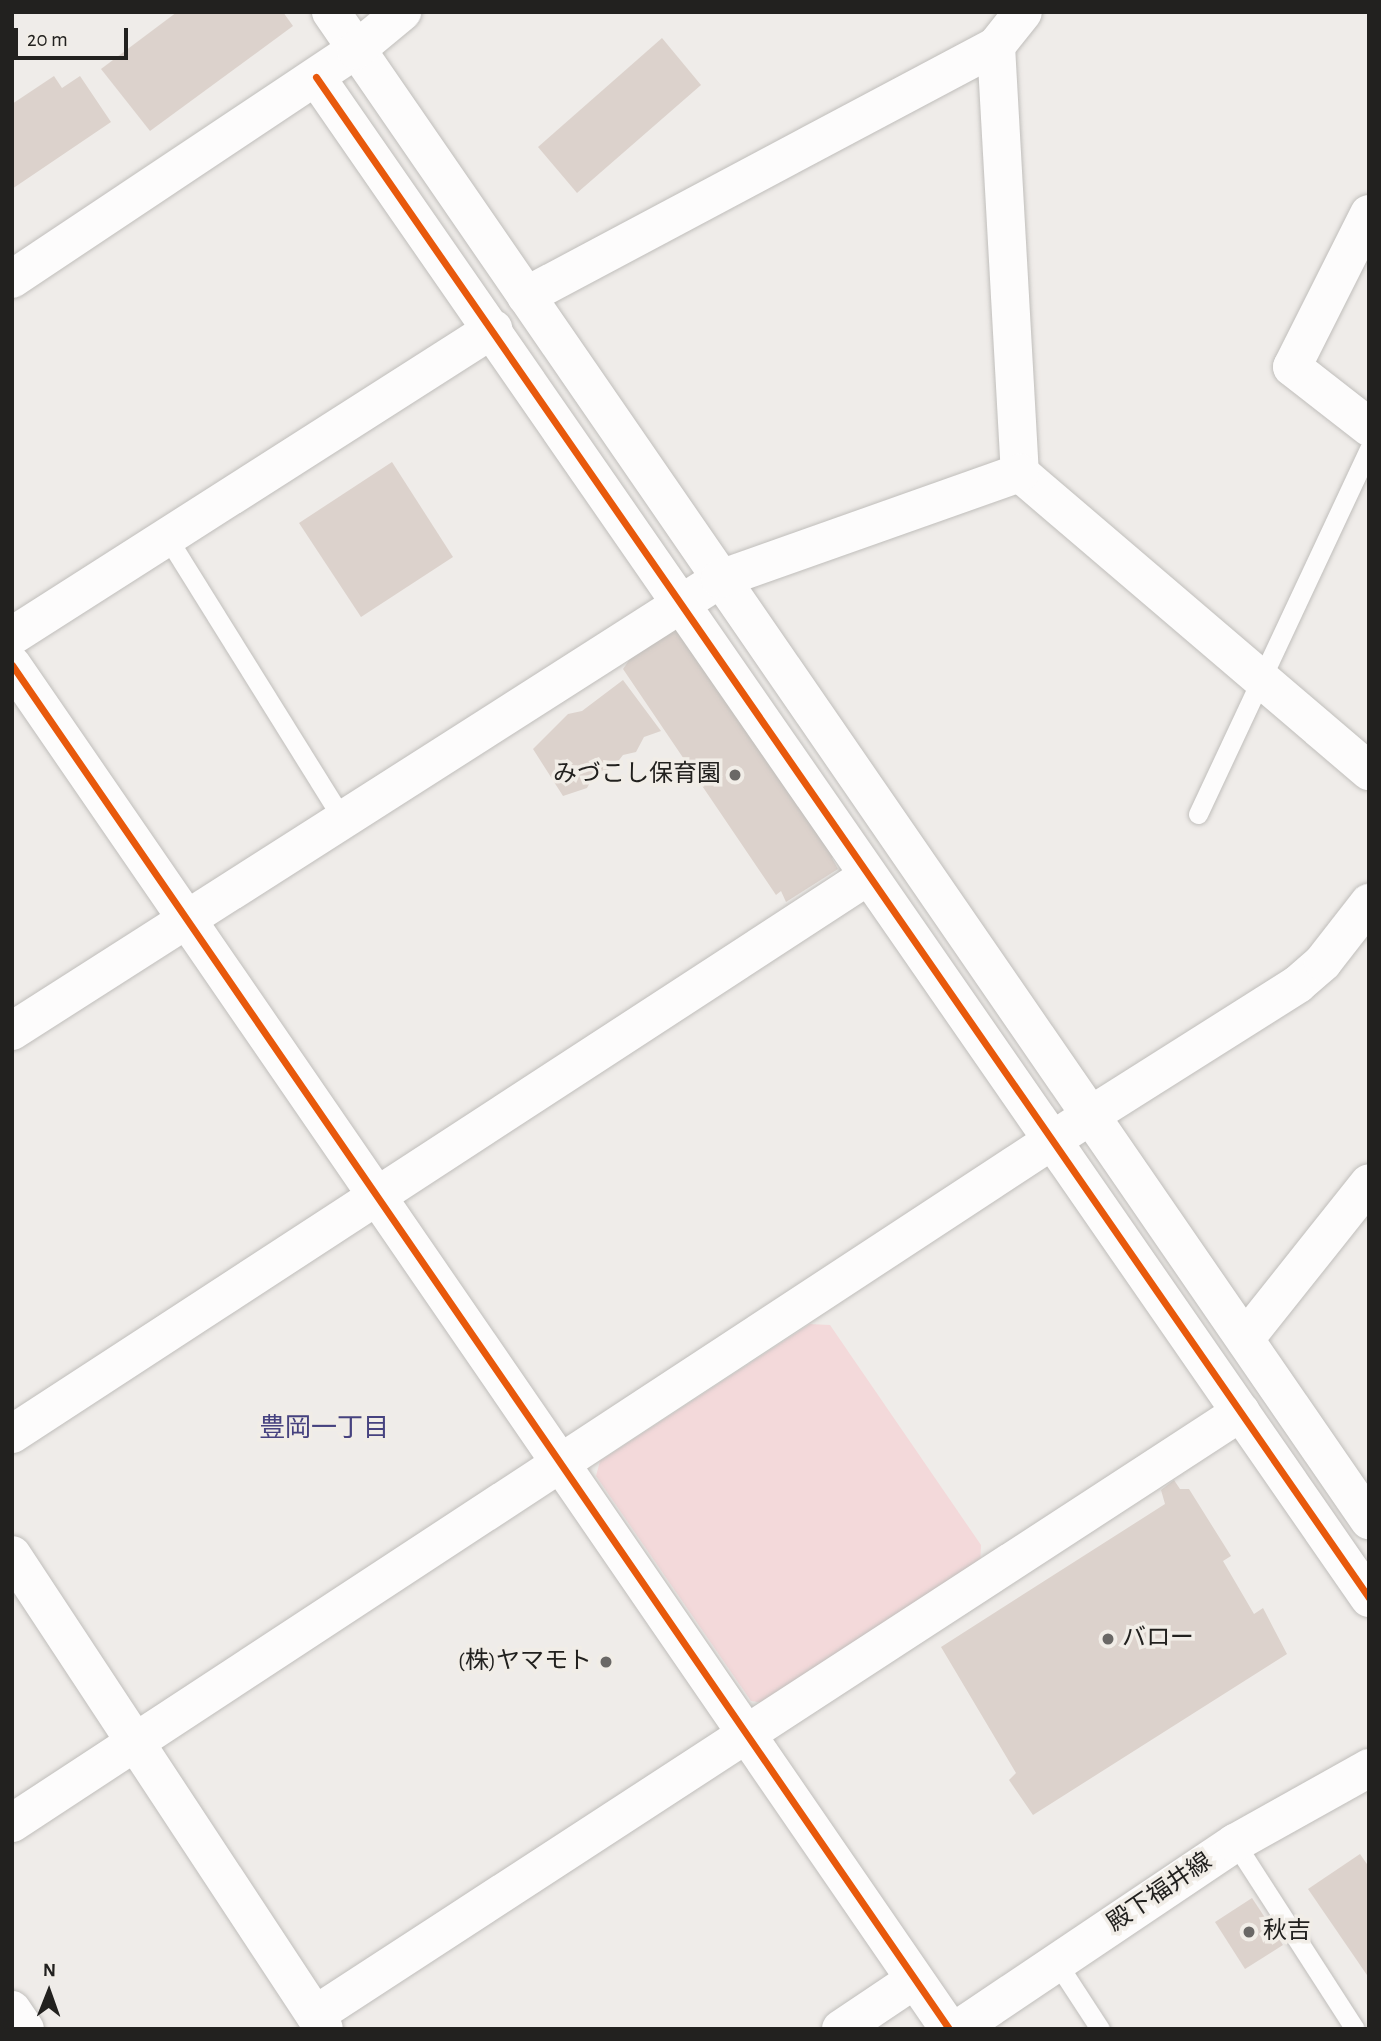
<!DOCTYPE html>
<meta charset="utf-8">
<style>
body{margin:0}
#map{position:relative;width:1381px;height:2041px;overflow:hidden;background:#efece9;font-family:"Alegreya Sans","Noto Sans JP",sans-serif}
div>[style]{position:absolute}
.green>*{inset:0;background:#f3d9da}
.building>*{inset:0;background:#dcd2cc}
.roads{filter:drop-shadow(0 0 2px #c0bebb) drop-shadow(0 0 2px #c0bebb)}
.service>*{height:19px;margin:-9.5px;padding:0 9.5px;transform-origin:9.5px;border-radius:9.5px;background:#fdfcfc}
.minor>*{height:38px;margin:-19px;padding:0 19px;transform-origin:19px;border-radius:19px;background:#fdfcfc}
.tertiary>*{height:38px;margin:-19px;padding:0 19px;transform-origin:19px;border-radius:19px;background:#fdfcfc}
.secondary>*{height:38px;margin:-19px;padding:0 19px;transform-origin:19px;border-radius:19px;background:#fdfcfc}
.cycleway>*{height:7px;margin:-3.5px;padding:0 3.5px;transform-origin:3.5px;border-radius:3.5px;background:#e8590c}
.dots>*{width:19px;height:19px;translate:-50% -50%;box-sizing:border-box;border:4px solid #f1ede7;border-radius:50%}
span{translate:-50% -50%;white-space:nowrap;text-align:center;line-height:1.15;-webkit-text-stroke:7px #f1ede7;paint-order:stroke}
.poi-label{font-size:24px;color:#22211f}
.right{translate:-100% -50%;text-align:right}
.left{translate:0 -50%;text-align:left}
.street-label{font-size:24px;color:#22211f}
.neighbourhood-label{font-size:26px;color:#46427f}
.frame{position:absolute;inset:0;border:14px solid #22211f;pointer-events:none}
.north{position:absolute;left:14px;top:1957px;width:70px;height:70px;-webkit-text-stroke:5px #f1ede7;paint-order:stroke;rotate:1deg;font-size:19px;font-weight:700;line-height:28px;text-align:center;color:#22211f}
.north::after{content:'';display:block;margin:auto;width:24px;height:32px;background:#22211f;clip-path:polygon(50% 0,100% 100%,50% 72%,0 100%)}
.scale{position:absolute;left:14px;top:28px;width:114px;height:32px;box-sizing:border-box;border:4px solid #22211f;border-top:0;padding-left:9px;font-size:21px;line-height:24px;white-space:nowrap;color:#22211f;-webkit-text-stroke:5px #f1ede7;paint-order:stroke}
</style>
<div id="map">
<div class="green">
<div style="clip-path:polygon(810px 1324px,830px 1325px,981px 1545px,980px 1566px,771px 1704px,751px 1701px,596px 1476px,600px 1461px)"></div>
</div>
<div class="building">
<div style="clip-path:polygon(177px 12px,283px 12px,293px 26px,150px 131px,101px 69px)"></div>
<div style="clip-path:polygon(662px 38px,701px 85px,577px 193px,538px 147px)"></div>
<div style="clip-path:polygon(54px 76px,62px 88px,80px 76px,111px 122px,12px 189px,12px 104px)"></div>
<div style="clip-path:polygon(392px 462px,453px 557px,361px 617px,299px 523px)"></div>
<div style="clip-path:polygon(670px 629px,688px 630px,837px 853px,832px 858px,838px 869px,786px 902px,781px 891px,776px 895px,623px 669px,634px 653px)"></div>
<div style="clip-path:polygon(623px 680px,661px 731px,644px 737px,636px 752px,623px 755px,613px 768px,595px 773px,587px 788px,563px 796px,533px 749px,568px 714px,582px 711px)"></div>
<div style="clip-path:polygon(1174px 1480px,1180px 1489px,1189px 1489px,1231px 1556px,1223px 1561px,1254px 1614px,1263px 1608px,1287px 1654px,1033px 1815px,1009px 1780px,1016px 1773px,941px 1647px,1165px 1504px,1161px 1490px)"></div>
<div style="clip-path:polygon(1360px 1854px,1369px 1867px,1369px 1978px,1308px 1889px)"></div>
<div style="clip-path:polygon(1252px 1898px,1283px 1945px,1245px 1969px,1215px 1922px)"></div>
</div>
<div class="roads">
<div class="service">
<div style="left:167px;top:537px;width:331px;rotate:58.1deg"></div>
<div style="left:1198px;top:814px;width:403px;rotate:-64.9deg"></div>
<div style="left:1235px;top:1843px;width:221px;rotate:57.2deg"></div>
<div style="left:1057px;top:1963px;width:79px;rotate:56.9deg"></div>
</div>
<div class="minor">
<div style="left:331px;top:12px;width:1831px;rotate:55.46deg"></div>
<div style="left:996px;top:46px;width:428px;rotate:86.8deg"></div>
<div style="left:1020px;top:473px;width:459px;rotate:40.5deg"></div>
<div style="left:316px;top:77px;width:1850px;rotate:55.3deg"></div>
<div style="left:1369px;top:214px;width:171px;rotate:116.7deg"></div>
<div style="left:1292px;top:367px;width:98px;rotate:37.9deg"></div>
<div style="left:526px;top:296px;width:532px;rotate:-28.01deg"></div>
<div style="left:996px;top:46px;width:43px;rotate:-51.5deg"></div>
<div style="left:12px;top:636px;width:571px;rotate:-32.55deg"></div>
<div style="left:12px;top:1031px;width:840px;rotate:-32.55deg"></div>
<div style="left:720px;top:579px;width:318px;rotate:-19.5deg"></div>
<div style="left:1245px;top:1339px;width:199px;rotate:-51.5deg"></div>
<div style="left:12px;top:1434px;width:1022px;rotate:-33.1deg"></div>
<div style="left:12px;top:1555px;width:567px;rotate:56.65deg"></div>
<div style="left:12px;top:1823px;width:1291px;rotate:-33.27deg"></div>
<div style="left:1091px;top:1115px;width:245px;rotate:-32.3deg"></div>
<div style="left:1298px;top:984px;width:33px;rotate:-41deg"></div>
<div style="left:1323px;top:962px;width:75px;rotate:-52.1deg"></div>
<div style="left:12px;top:2010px;width:23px;rotate:56deg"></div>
<div style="left:315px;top:2015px;width:1105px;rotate:-33.07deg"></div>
<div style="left:841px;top:2029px;width:88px;rotate:-33.9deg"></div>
</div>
<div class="tertiary">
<div style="left:12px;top:279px;width:413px;rotate:-33.7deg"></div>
<div style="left:356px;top:50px;width:60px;rotate:-39.6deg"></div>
<div style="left:12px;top:665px;width:1655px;rotate:55.51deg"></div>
</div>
<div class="secondary">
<div style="left:958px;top:2029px;width:334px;rotate:-33.9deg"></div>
<div style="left:1235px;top:1843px;width:154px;rotate:-29.2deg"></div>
</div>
</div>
<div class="cycleway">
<div style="left:316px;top:77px;width:1850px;rotate:55.3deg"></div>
<div style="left:12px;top:665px;width:1655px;rotate:55.51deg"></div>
</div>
<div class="dots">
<div style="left:735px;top:775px;background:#6a6866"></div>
<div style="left:1108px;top:1639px;background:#6a6866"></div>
<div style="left:606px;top:1662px;background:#6a6866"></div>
<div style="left:1249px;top:1932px;background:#6a6866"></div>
</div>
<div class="poi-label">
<span class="right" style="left:721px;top:775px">みづこし保育園</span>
<span class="left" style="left:1122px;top:1639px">バロー</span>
<span class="right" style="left:592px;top:1662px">(株)ヤマモト</span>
<span class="left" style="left:1263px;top:1932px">秋吉</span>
</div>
<div class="street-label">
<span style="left:1160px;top:1893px;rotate:-34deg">殿下福井線</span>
</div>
<div class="neighbourhood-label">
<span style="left:324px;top:1429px">豊岡一丁目</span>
</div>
<div class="frame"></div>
<div class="north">N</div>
<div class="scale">20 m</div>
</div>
